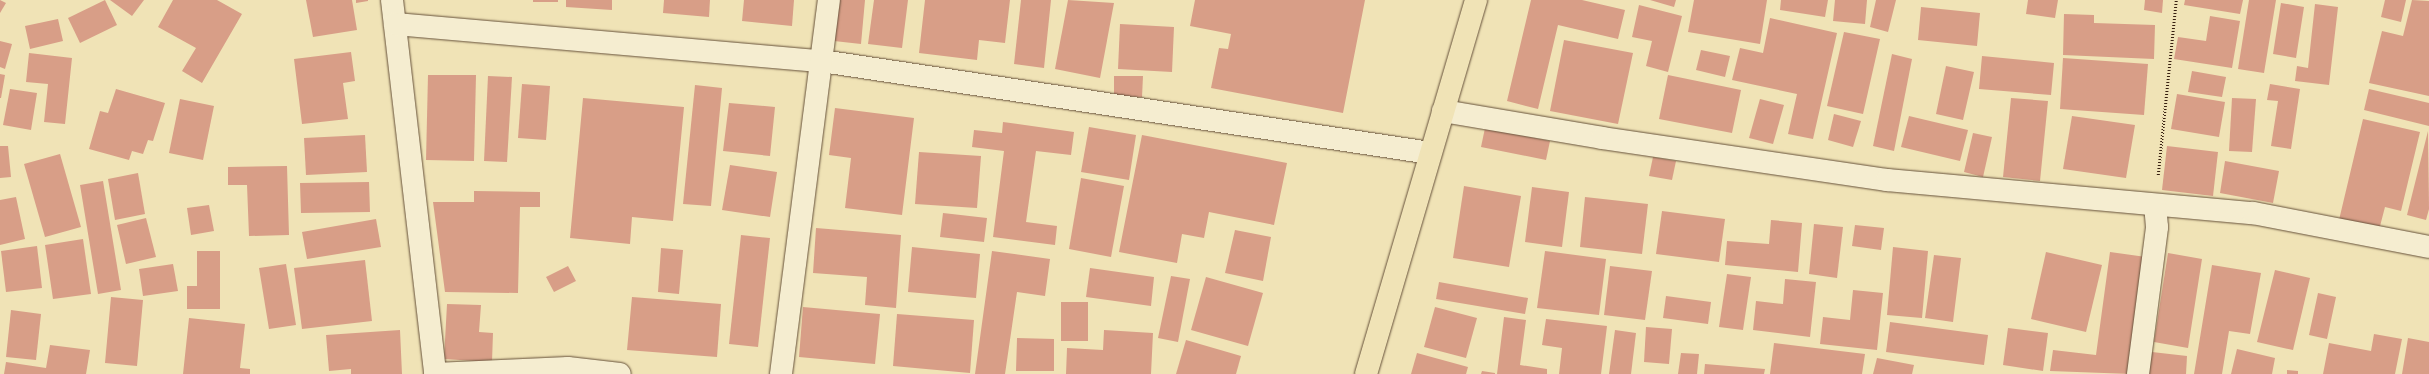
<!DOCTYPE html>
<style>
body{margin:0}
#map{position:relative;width:2429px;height:374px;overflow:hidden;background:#f0e3b6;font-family:"IM FELL French Canon",serif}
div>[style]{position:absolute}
.building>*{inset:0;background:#d89e87}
.path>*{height:2.5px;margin-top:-1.25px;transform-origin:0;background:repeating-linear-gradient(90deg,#382010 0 1px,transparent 0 3px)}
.roads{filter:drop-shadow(0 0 1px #66513a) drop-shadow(0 0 1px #66513a)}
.street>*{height:22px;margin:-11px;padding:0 11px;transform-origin:11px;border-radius:11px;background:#f5edd0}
.highway>*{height:22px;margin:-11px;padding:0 11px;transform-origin:11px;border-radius:11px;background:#f0e3b6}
span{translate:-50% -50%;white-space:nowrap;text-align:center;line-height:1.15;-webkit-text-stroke:3px #f5edd0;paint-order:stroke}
</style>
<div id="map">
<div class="building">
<div style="clip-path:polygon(0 0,6px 3px,0 13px)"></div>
<div style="clip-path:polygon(105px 0,117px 25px,80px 43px,68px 18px)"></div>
<div style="clip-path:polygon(110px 0,144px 0,132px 16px)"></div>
<div style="clip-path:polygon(173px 0,217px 0,242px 14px,202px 83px,182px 71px,196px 48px,158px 27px)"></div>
<div style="clip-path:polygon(306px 0,352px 0,357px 30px,313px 37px)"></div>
<div style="clip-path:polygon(356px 0,368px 0,368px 1px,356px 3px)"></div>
<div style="clip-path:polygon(533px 0,558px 0,558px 2px,533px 2px)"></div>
<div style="clip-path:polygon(566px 0,612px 0,612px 10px,566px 7px)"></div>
<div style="clip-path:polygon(664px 0,710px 0,709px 17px,663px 13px)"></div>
<div style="clip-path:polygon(744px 0,794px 0,792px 26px,742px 21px)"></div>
<div style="clip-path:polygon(838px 0,865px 0,861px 44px,834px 41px)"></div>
<div style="clip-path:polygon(874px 0,908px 0,902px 48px,868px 44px)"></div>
<div style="clip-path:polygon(925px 0,1010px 0,1005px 43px,979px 40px,977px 60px,919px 53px)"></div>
<div style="clip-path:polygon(1021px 0,1051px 0,1044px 68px,1014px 64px)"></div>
<div style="clip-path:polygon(1068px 0,1114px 3px,1100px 78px,1055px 69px)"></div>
<div style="clip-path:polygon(1195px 0,1365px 0,1343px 113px,1211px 88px,1219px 48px,1228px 49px,1231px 34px,1190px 26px)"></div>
<div style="clip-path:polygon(1531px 0,1582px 0,1625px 10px,1618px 39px,1558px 25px,1538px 109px,1507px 101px)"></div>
<div style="clip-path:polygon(1650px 0,1676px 0,1674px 7px)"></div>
<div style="clip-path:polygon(1694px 0,1767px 0,1760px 44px,1688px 32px)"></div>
<div style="clip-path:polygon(1781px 0,1828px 0,1825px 17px,1780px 10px)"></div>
<div style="clip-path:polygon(1835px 0,1867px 0,1865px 24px,1833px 21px)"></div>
<div style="clip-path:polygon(1876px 0,1896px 0,1888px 32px,1870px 27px)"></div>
<div style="clip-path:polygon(2028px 0,2058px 0,2055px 18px,2026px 14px)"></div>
<div style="clip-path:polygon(2145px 0,2163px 0,2162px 13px,2144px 10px)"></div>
<div style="clip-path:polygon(2185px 0,2243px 0,2240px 14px,2184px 5px)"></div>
<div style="clip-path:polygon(2249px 0,2276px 0,2264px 73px,2238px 69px)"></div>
<div style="clip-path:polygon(2385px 0,2406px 0,2401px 22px,2381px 17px)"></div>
<div style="clip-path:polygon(2412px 0,2429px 1px,2429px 96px,2369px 83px,2382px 31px,2403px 36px)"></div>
<div style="clip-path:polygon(2281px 3px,2304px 7px,2296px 58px,2273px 54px)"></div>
<div style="clip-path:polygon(2315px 4px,2338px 7px,2329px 85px,2295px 81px,2297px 66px,2308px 68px)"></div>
<div style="clip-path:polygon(1639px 5px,1682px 16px,1668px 72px,1646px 66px,1652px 41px,1632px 37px)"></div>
<div style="clip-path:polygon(1921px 7px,1980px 13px,1977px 46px,1918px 40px)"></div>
<div style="clip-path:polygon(2064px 14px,2094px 15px,2094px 23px,2155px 25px,2154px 59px,2063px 55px)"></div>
<div style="clip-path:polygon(2210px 16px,2240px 21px,2232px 68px,2174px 59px,2178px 37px,2206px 41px)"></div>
<div style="clip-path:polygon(1770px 18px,1837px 33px,1813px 139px,1788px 134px,1797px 94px,1732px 80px,1740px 48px,1763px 53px)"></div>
<div style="clip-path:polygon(58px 19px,63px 41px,30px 49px,25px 26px)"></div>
<div style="clip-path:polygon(1120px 24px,1174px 27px,1172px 72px,1118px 69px)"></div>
<div style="clip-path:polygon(1844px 32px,1880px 39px,1863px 114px,1827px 106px)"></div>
<div style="clip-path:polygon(1564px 40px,1633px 53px,1618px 124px,1550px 111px)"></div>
<div style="clip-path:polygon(0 41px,12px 44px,5px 69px,0 67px)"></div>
<div style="clip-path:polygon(1701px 50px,1730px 56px,1725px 77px,1696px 70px)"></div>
<div style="clip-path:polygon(351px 52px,355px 81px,343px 83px,348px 119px,302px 124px,294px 59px)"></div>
<div style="clip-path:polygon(29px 53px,72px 58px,65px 124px,44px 122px,48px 84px,26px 82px)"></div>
<div style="clip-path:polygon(1892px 54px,1912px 59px,1894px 151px,1873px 146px)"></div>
<div style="clip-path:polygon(1982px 56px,2054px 63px,2051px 95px,1979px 89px)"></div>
<div style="clip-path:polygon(2063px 58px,2148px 64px,2144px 115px,2060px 109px)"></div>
<div style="clip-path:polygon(1946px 66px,1974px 72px,1963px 120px,1936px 114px)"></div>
<div style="clip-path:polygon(2192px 71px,2226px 77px,2222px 97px,2188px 92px)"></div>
<div style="clip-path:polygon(0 74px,5px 75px,1px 98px,0 98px)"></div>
<div style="clip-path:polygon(428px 75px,476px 75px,474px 161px,426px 160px)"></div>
<div style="clip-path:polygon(1668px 75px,1741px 90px,1732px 133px,1659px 119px)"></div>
<div style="clip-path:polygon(488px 76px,512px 77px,507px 162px,484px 161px)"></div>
<div style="clip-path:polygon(1114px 76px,1143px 76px,1142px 97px,1114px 96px)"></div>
<div style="clip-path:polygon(522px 84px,550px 86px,546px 140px,518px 138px)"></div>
<div style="clip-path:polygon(2270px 84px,2300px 89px,2291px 149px,2271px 146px,2278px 101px,2267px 100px)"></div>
<div style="clip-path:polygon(695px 85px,722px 88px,711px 206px,683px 204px)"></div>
<div style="clip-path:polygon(10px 89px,37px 93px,31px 130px,3px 125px)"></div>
<div style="clip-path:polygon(116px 89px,165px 103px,153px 141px,148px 140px,143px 154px,132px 151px,129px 160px,89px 149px,100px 111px,108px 113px)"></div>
<div style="clip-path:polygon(2369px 89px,2429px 103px,2429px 126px,2364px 110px)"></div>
<div style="clip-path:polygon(2177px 94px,2225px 102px,2219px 137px,2171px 129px)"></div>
<div style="clip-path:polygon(583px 98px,684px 107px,673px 221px,632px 217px,630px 244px,570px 238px)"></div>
<div style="clip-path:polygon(2011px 98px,2048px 101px,2040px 181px,2003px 177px)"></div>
<div style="clip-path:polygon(2232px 98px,2256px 99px,2252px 152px,2229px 151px)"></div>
<div style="clip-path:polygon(180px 99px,214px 106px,203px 160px,169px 153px)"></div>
<div style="clip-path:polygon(1760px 99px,1784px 105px,1773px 144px,1749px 138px)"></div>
<div style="clip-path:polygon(729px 103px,775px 107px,770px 156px,723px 151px)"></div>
<div style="clip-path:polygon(835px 108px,914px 118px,902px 215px,845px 208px,851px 158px,829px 155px)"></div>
<div style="clip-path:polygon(1834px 114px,1861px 121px,1853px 147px,1828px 140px)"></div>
<div style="clip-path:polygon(1909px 116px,1968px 130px,1960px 161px,1901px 147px)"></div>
<div style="clip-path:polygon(2072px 116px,2135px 125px,2126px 178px,2063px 169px)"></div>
<div style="clip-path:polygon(2363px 119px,2420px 132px,2401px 211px,2385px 207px,2379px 230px,2339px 220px)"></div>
<div style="clip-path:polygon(1003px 122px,1074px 132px,1071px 155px,1036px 151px,1026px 222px,1057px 226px,1055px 245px,993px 237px,1004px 151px,972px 147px,974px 130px,1002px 133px)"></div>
<div style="clip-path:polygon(1089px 127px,1136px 135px,1129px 180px,1081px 172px)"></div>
<div style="clip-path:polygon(1485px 128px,1550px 141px,1546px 160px,1481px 147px)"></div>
<div style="clip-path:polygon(2428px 131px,2429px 209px,2426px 220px,2407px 215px)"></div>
<div style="clip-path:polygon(1973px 133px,1992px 137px,1983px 177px,1964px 172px)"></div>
<div style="clip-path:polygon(365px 135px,367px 172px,306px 175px,304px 138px)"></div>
<div style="clip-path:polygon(1142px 135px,1287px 163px,1274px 225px,1209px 212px,1204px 238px,1182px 234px,1177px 263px,1119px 252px)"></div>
<div style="clip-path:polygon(0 146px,8px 146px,11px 177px,0 178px)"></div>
<div style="clip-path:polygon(2167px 146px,2218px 152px,2213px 196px,2162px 190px)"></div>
<div style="clip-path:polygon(919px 152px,981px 156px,977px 208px,915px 204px)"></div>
<div style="clip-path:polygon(60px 154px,81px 227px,45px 237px,24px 164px)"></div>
<div style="clip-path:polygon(1653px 157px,1676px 161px,1672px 180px,1649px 176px)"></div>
<div style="clip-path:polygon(2225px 161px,2279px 171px,2273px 203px,2220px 193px)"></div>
<div style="clip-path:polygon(730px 165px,777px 172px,770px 217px,722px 210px)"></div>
<div style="clip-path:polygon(287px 166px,289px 235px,249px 236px,247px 185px,228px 185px,228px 167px)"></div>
<div style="clip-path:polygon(138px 173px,145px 214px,115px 220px,108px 179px)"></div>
<div style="clip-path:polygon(1081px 178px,1124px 186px,1111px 257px,1069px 249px)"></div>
<div style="clip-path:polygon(103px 181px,121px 290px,98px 294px,80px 185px)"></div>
<div style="clip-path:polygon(369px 182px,370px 212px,301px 213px,300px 183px)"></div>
<div style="clip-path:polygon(1464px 186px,1521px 196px,1509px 267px,1453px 258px)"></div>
<div style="clip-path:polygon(1532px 187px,1569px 192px,1562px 247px,1525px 242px)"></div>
<div style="clip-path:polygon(474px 191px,540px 192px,540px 207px,520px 207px,518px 293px,445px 292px,433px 202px,474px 202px)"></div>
<div style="clip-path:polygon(16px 197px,25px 239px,0 245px,0 200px)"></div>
<div style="clip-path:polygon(1585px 197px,1648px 204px,1642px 254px,1580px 247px)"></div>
<div style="clip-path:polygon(209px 205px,214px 231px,191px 235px,187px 208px)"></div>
<div style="clip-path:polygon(1662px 211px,1725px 219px,1719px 262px,1656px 254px)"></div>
<div style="clip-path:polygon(943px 213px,987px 218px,984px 242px,940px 237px)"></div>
<div style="clip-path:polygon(146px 218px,156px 257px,126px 264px,117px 225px)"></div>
<div style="clip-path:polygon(376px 219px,381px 247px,307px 259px,302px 232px)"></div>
<div style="clip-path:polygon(1771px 220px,1802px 223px,1798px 272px,1725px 265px,1727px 241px,1769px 244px)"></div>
<div style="clip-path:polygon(1814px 224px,1843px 227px,1837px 278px,1809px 274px)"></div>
<div style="clip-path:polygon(1855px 225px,1884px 228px,1881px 250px,1852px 246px)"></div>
<div style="clip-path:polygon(816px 228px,901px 235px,896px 308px,865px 305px,867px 277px,813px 273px)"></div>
<div style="clip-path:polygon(1235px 230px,1271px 237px,1263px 281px,1225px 273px)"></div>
<div style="clip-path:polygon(741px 235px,770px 238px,758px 347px,729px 344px)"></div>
<div style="clip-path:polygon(83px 239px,91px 294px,53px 299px,45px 245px)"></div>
<div style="clip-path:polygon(37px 246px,42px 288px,6px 292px,1px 251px)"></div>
<div style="clip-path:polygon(912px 247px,980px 254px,976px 298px,908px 292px)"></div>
<div style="clip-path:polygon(1893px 247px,1928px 251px,1922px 318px,1887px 315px)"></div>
<div style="clip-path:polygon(661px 248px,683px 250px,679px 294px,658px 292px)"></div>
<div style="clip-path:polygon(197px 251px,220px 251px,220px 309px,187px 309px,187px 286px,197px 286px)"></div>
<div style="clip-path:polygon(992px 251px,1050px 259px,1045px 296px,1017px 292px,1005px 374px,975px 374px)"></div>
<div style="clip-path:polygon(1545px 251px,1606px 259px,1599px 315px,1537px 308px)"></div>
<div style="clip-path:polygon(2046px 252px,2102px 265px,2086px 332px,2031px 319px)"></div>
<div style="clip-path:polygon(2110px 252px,2146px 257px,2131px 374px,2050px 371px,2053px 350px,2096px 355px)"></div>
<div style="clip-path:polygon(2168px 253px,2202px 259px,2188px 348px,2154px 342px)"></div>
<div style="clip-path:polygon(1934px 255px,1961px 258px,1953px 322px,1925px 318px)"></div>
<div style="clip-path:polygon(365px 260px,372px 321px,302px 329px,294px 268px)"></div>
<div style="clip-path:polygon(173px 264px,178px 291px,143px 296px,139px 269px)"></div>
<div style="clip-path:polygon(286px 264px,296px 325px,269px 329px,259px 268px)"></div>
<div style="clip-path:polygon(2212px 265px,2261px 273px,2250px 334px,2229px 331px,2222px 374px,2194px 374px)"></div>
<div style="clip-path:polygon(568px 266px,576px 281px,554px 292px,546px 277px)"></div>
<div style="clip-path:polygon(1610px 266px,1652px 271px,1645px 320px,1604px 315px)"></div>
<div style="clip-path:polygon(1090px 268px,1154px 277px,1151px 306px,1086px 297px)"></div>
<div style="clip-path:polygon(2275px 270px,2310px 278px,2293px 350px,2257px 342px)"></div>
<div style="clip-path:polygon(1727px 274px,1751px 277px,1743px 330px,1719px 327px)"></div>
<div style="clip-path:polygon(1171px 276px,1190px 279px,1178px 342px,1158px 338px)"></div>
<div style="clip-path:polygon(1206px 277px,1263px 293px,1248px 346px,1191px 330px)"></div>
<div style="clip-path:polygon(1785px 279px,1816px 282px,1810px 337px,1753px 330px,1756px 301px,1783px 304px)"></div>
<div style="clip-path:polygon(1439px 282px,1528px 298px,1525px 314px,1436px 299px)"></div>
<div style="clip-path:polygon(1853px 290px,1883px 293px,1877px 350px,1820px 344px,1823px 317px,1850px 320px)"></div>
<div style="clip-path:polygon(2318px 293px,2336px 297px,2327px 339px,2309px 335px)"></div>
<div style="clip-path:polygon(1666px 296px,1711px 302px,1708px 324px,1663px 318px)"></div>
<div style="clip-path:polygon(111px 297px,143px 300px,137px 366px,105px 363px)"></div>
<div style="clip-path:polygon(632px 297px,721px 304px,717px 357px,627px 350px)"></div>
<div style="clip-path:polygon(1061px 302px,1088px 302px,1088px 341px,1061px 341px)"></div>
<div style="clip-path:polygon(447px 304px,481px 305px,479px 332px,493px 333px,492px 362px,444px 359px)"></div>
<div style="clip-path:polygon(803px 307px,880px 314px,875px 364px,799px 357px)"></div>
<div style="clip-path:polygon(1435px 307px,1477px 318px,1466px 358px,1424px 347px)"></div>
<div style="clip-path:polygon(11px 310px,41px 314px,36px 360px,6px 357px)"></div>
<div style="clip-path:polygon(897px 314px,974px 320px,970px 373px,893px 366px)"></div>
<div style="clip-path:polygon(1504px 317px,1526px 320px,1520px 365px,1547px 369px,1547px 374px,1497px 374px)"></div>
<div style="clip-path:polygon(189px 318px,245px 324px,240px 368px,250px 369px,250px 374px,183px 374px)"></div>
<div style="clip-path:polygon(1546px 319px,1607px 326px,1601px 374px,1559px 374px,1562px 348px,1542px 345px)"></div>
<div style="clip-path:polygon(1890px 322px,1988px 335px,1984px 365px,1886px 352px)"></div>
<div style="clip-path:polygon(1646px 327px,1672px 329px,1669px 364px,1644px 362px)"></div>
<div style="clip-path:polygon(2008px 328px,2048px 333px,2043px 371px,2003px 365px)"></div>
<div style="clip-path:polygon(400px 330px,402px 374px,351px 374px,351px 369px,329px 371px,326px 335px)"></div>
<div style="clip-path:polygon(1104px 330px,1153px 333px,1151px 374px,1066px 374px,1067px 348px,1103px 350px)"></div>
<div style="clip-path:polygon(1615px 330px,1636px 333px,1631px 374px,1609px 374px)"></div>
<div style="clip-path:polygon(2374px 334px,2402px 339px,2395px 374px,2323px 374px,2329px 343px,2371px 351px)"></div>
<div style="clip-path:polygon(1017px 338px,1054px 339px,1054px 371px,1016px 371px)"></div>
<div style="clip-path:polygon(2408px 338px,2429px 342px,2429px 374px,2402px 374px)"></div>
<div style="clip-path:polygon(1186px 340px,1241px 356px,1236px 374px,1176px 374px)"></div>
<div style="clip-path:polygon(1774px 343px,1865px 354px,1862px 374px,1770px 374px)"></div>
<div style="clip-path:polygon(50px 345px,90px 350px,86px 374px,4px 374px,6px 362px,46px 368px)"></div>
<div style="clip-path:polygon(2237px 349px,2275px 358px,2272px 374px,2231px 374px)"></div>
<div style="clip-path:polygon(2152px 352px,2187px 356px,2186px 374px,2149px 374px)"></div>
<div style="clip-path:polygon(1417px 353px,1468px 367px,1466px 374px,1411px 374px)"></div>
<div style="clip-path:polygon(1681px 353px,1699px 354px,1697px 374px,1678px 374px)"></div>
<div style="clip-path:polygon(1877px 358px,1914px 365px,1912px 374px,1873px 374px)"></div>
<div style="clip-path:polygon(1705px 364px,1765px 369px,1764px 374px,1704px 374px)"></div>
<div style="clip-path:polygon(2287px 370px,2298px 371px,2298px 374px,2287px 374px)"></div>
<div style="clip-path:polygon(1482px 371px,1495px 373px,1495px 374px,1481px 374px)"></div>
</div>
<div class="path">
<div style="left:2158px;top:175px;width:176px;rotate:-84.1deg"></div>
</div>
<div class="roads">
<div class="street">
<div style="left:392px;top:0;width:376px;rotate:83.4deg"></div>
<div style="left:395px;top:24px;width:429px;rotate:5deg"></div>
<div style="left:822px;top:61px;width:615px;rotate:8.6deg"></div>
<div style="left:1443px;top:111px;width:161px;rotate:9.6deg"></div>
<div style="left:1602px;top:138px;width:288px;rotate:8.4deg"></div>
<div style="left:1887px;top:180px;width:367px;rotate:5.2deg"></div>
<div style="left:2253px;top:213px;width:179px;rotate:10.9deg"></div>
<div style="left:435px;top:374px;width:133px;rotate:-2.6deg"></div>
<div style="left:568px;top:368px;width:52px;rotate:6.6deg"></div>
<div style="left:781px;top:374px;width:377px;rotate:-82.7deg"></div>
<div style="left:2138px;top:374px;width:148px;rotate:-82.6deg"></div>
<div style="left:2157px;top:227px;width:22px;rotate:-95deg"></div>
</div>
<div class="highway">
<div style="left:1366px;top:374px;width:390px;rotate:-73.6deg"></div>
</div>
</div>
</div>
